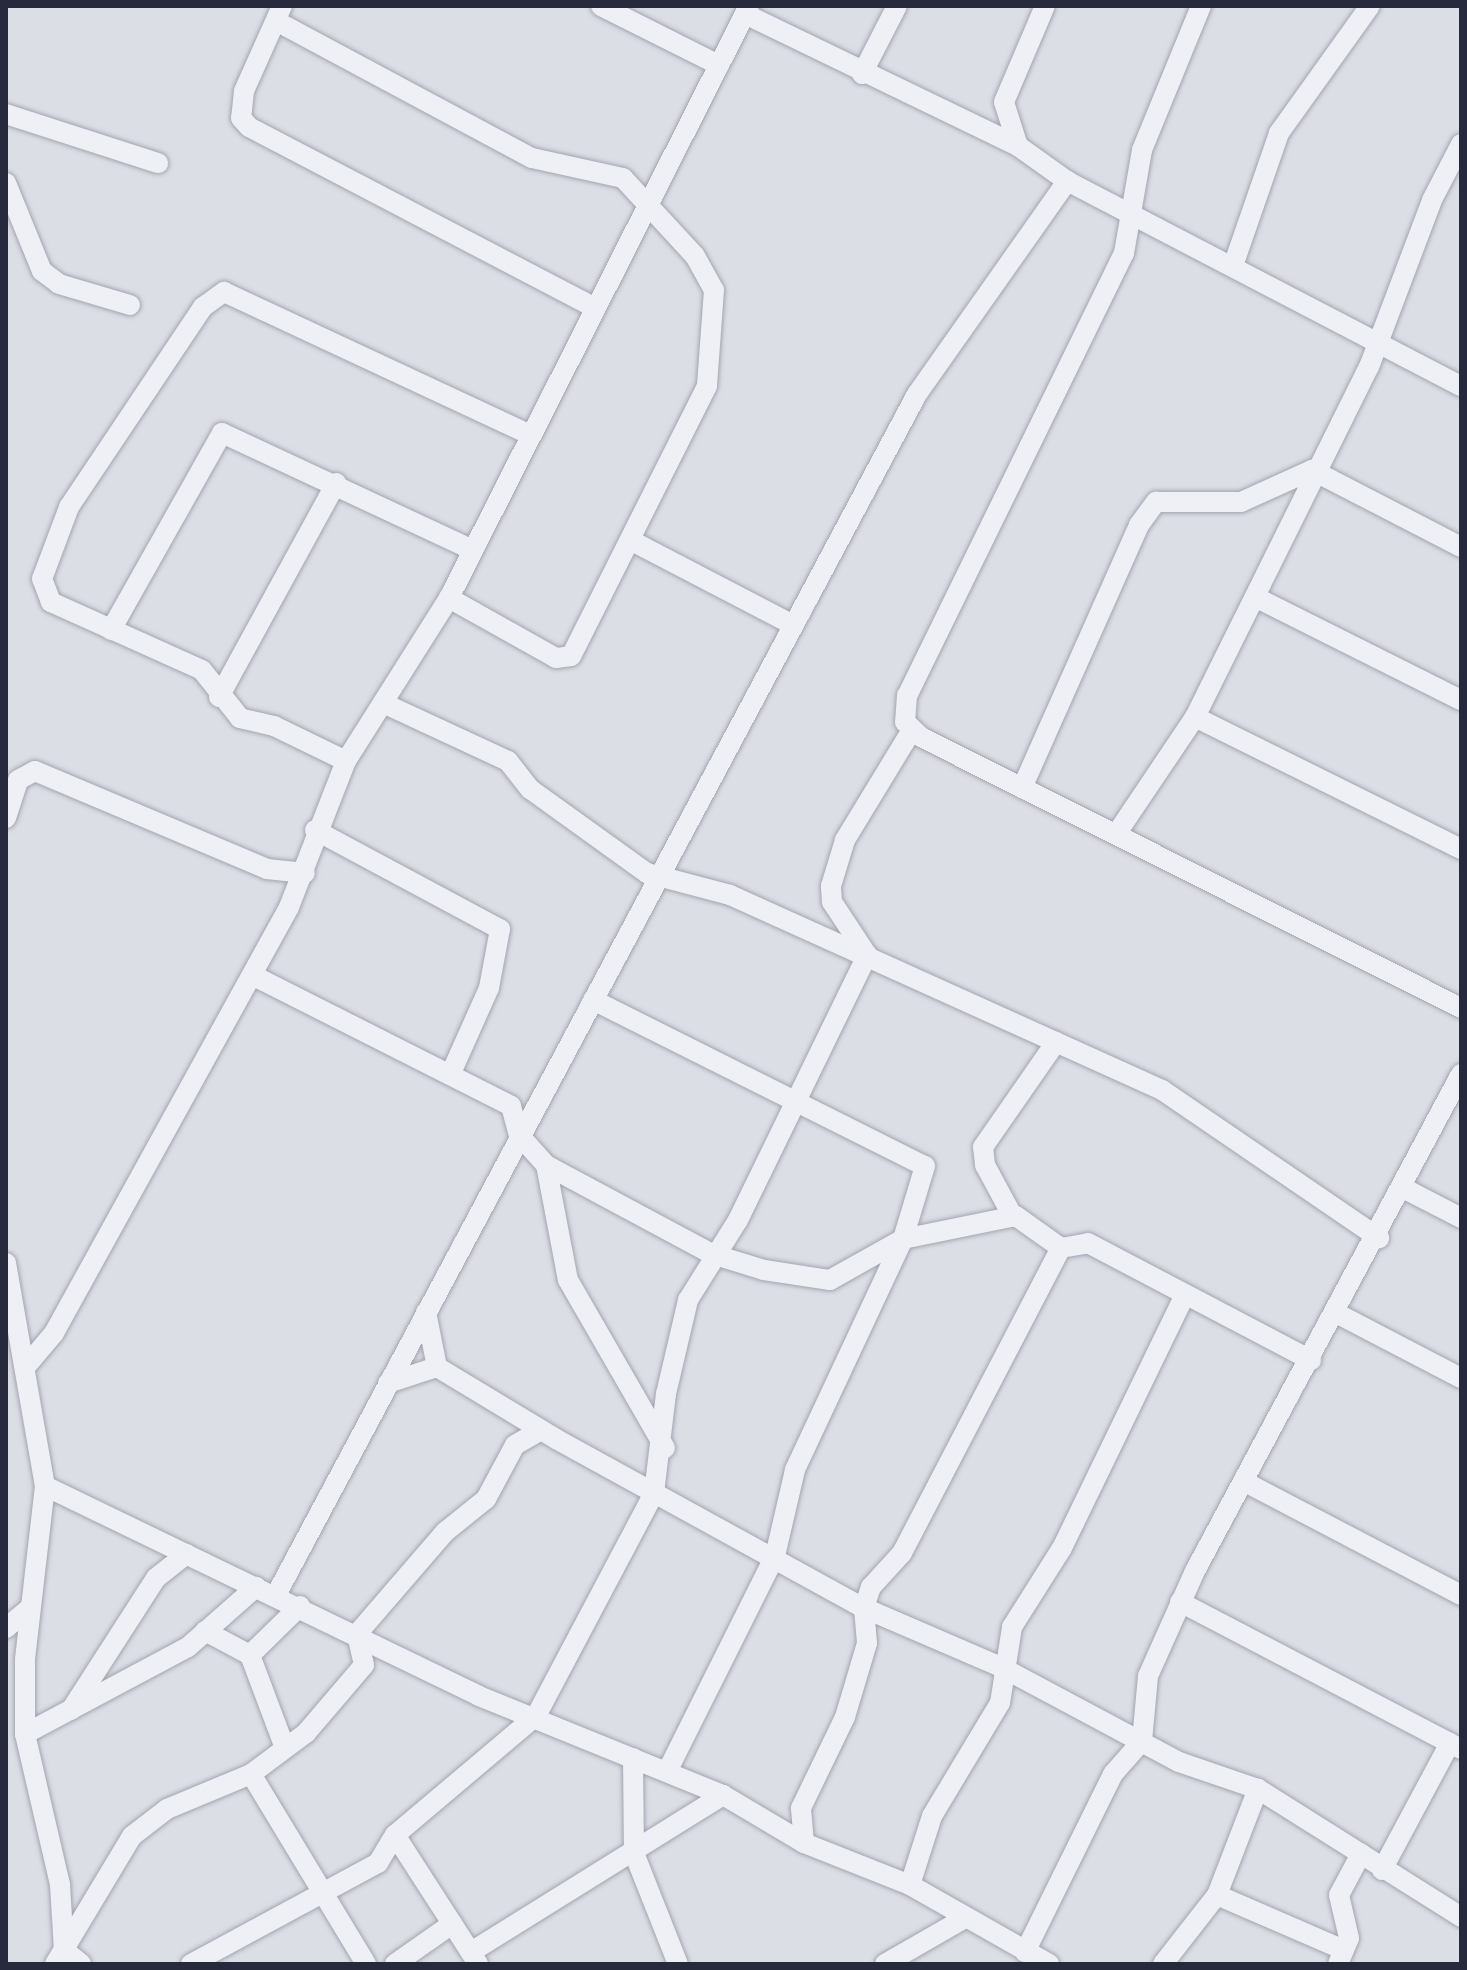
<!DOCTYPE html>
<style>
body{margin:0}
#map{position:relative;width:1467px;height:1970px;overflow:hidden;background:#dcdee6;font-family:Karla,sans-serif}
div>[style]{position:absolute}
.roads{filter:drop-shadow(0 0 2px #a2a4b0) drop-shadow(0 0 2px #a2a4b0)}
.minor>*{height:20px;margin:-10px;padding:0 10px;transform-origin:10px;border-radius:10px;background:#eef0f5}
span{translate:-50% -50%;white-space:nowrap;text-align:center;line-height:1.15;-webkit-text-stroke:8px #ebedf4;paint-order:stroke}
.frame{position:absolute;inset:0;border:8px solid #262a3c;pointer-events:none}
</style>
<div id="map">
<div class="roads">
<div class="minor">
<div style="left:282px;top:6px;width:93px;rotate:114.1deg"></div>
<div style="left:244px;top:91px;width:27px;rotate:96deg"></div>
<div style="left:241px;top:118px;width:12px;rotate:48deg"></div>
<div style="left:249px;top:127px;width:390px;rotate:27.6deg"></div>
<div style="left:601px;top:6px;width:132px;rotate:26.6deg"></div>
<div style="left:1201px;top:6px;width:156px;rotate:112.3deg"></div>
<div style="left:1142px;top:150px;width:105px;rotate:99.9deg"></div>
<div style="left:1124px;top:253px;width:492px;rotate:116.1deg"></div>
<div style="left:907px;top:695px;width:27px;rotate:94deg"></div>
<div style="left:905px;top:722px;width:22px;rotate:43deg"></div>
<div style="left:921px;top:737px;width:604px;rotate:26.65deg"></div>
<div style="left:745px;top:14px;width:303px;rotate:25.8deg"></div>
<div style="left:1018px;top:146px;width:60px;rotate:35.5deg"></div>
<div style="left:1067px;top:181px;width:444px;rotate:27.5deg"></div>
<div style="left:276px;top:21px;width:290px;rotate:28.2deg"></div>
<div style="left:532px;top:158px;width:93px;rotate:12.4deg"></div>
<div style="left:623px;top:178px;width:106px;rotate:47.3deg"></div>
<div style="left:695px;top:256px;width:39px;rotate:61deg"></div>
<div style="left:714px;top:290px;width:96px;rotate:94.2deg"></div>
<div style="left:707px;top:386px;width:302px;rotate:116.7deg"></div>
<div style="left:571px;top:656px;width:15px;rotate:172deg"></div>
<div style="left:556px;top:658px;width:123px;rotate:-150.7deg"></div>
<div style="left:862px;top:74px;width:76px;rotate:-62.8deg"></div>
<div style="left:6px;top:114px;width:160px;rotate:17.9deg"></div>
<div style="left:1018px;top:146px;width:46px;rotate:-107.7deg"></div>
<div style="left:1004px;top:102px;width:104px;rotate:-66.9deg"></div>
<div style="left:6px;top:183px;width:95px;rotate:67.8deg"></div>
<div style="left:42px;top:271px;width:21px;rotate:37deg"></div>
<div style="left:59px;top:284px;width:74px;rotate:16.5deg"></div>
<div style="left:1233px;top:266px;width:141px;rotate:-70.9deg"></div>
<div style="left:1279px;top:133px;width:156px;rotate:-54.4deg"></div>
<div style="left:630px;top:540px;width:184px;rotate:27.5deg"></div>
<div style="left:1255px;top:597px;width:230px;rotate:26.6deg"></div>
<div style="left:111px;top:630px;width:226px;rotate:-60.6deg"></div>
<div style="left:222px;top:433px;width:277px;rotate:25deg"></div>
<div style="left:219px;top:697px;width:244px;rotate:-61.3deg"></div>
<div style="left:383px;top:703px;width:138px;rotate:24.9deg"></div>
<div style="left:508px;top:761px;width:36px;rotate:52deg"></div>
<div style="left:530px;top:789px;width:144px;rotate:35.7deg"></div>
<div style="left:647px;top:873px;width:86px;rotate:14.8deg"></div>
<div style="left:730px;top:895px;width:474px;rotate:24.3deg"></div>
<div style="left:1162px;top:1090px;width:263px;rotate:34.3deg"></div>
<div style="left:1195px;top:717px;width:297px;rotate:26.4deg"></div>
<div style="left:346px;top:761px;width:80px;rotate:-154.1deg"></div>
<div style="left:274px;top:726px;width:35px;rotate:-167deg"></div>
<div style="left:240px;top:718px;width:61px;rotate:-128.4deg"></div>
<div style="left:202px;top:670px;width:166px;rotate:-155.8deg"></div>
<div style="left:51px;top:602px;width:25px;rotate:-111deg"></div>
<div style="left:42px;top:579px;width:77px;rotate:-69.4deg"></div>
<div style="left:69px;top:507px;width:241px;rotate:-56.2deg"></div>
<div style="left:203px;top:307px;width:26px;rotate:-36deg"></div>
<div style="left:224px;top:292px;width:336px;rotate:25deg"></div>
<div style="left:1022px;top:788px;width:288px;rotate:-66deg"></div>
<div style="left:1139px;top:525px;width:29px;rotate:-54deg"></div>
<div style="left:1156px;top:502px;width:85px"></div>
<div style="left:1241px;top:502px;width:78px;rotate:-24.3deg"></div>
<div style="left:1312px;top:470px;width:168px;rotate:27.3deg"></div>
<div style="left:6px;top:818px;width:40px;rotate:-72deg"></div>
<div style="left:18px;top:780px;width:19px;rotate:-28deg"></div>
<div style="left:35px;top:771px;width:252px;rotate:22.9deg"></div>
<div style="left:267px;top:869px;width:38px;rotate:6deg"></div>
<div style="left:315px;top:830px;width:210px;rotate:28.2deg"></div>
<div style="left:500px;top:929px;width:60px;rotate:100.6deg"></div>
<div style="left:489px;top:988px;width:95px;rotate:114.1deg"></div>
<div style="left:1117px;top:833px;width:140px;rotate:-56.1deg"></div>
<div style="left:1195px;top:717px;width:391px;rotate:-63.6deg"></div>
<div style="left:1369px;top:367px;width:178px;rotate:-69.3deg"></div>
<div style="left:1432px;top:200px;width:63px;rotate:-62.6deg"></div>
<div style="left:252px;top:975px;width:290px;rotate:26.8deg"></div>
<div style="left:511px;top:1106px;width:30px;rotate:75deg"></div>
<div style="left:519px;top:1135px;width:40px;rotate:48deg"></div>
<div style="left:546px;top:1165px;width:117px;rotate:79.2deg"></div>
<div style="left:568px;top:1280px;width:194px;rotate:60deg"></div>
<div style="left:593px;top:1000px;width:371px;rotate:26.6deg"></div>
<div style="left:925px;top:1166px;width:76px;rotate:106.8deg"></div>
<div style="left:903px;top:1239px;width:255px;rotate:115.1deg"></div>
<div style="left:795px;top:1470px;width:88px;rotate:103.1deg"></div>
<div style="left:775px;top:1556px;width:241px;rotate:116.6deg"></div>
<div style="left:546px;top:1165px;width:188px;rotate:28.2deg"></div>
<div style="left:712px;top:1254px;width:54px;rotate:17.1deg"></div>
<div style="left:764px;top:1270px;width:67px;rotate:8.6deg"></div>
<div style="left:830px;top:1280px;width:84px;rotate:-29.3deg"></div>
<div style="left:903px;top:1239px;width:115px;rotate:-11.5deg"></div>
<div style="left:1016px;top:1216px;width:55px;rotate:35.4deg"></div>
<div style="left:1405px;top:1189px;width:63px;rotate:27.4deg"></div>
<div style="left:1013px;top:1217px;width:59px;rotate:-118.3deg"></div>
<div style="left:985px;top:1165px;width:18px;rotate:-96deg"></div>
<div style="left:983px;top:1147px;width:128px;rotate:-55.2deg"></div>
<div style="left:6px;top:1263px;width:226px;rotate:80.1deg"></div>
<div style="left:45px;top:1486px;width:174px;rotate:96.6deg"></div>
<div style="left:25px;top:1659px;width:75px;rotate:90deg"></div>
<div style="left:25px;top:1734px;width:155px;rotate:76.9deg"></div>
<div style="left:60px;top:1885px;width:65px;rotate:86.5deg"></div>
<div style="left:64px;top:1950px;width:22px;rotate:39deg"></div>
<div style="left:426px;top:1312px;width:56px;rotate:78.7deg"></div>
<div style="left:437px;top:1367px;width:141px;rotate:31.1deg"></div>
<div style="left:558px;top:1440px;width:349px;rotate:28.8deg"></div>
<div style="left:864px;top:1608px;width:149px;rotate:23.3deg"></div>
<div style="left:1001px;top:1667px;width:202px;rotate:28.1deg"></div>
<div style="left:1179px;top:1762px;width:83px;rotate:18.9deg"></div>
<div style="left:1258px;top:1789px;width:240px;rotate:32.2deg"></div>
<div style="left:1338px;top:1314px;width:139px;rotate:27.5deg"></div>
<div style="left:27px;top:1365px;width:42px;rotate:-49.8deg"></div>
<div style="left:54px;top:1333px;width:487px;rotate:-61.1deg"></div>
<div style="left:289px;top:907px;width:157px;rotate:-68.7deg"></div>
<div style="left:346px;top:761px;width:193px;rotate:-57.7deg"></div>
<div style="left:449px;top:598px;width:664px;rotate:-63.13deg"></div>
<div style="left:388px;top:1383px;width:52px;rotate:-18.1deg"></div>
<div style="left:1245px;top:1482px;width:244px;rotate:27.6deg"></div>
<div style="left:45px;top:1486px;width:482px;rotate:25.8deg"></div>
<div style="left:479px;top:1696px;width:263px;rotate:22.1deg"></div>
<div style="left:723px;top:1795px;width:94px;rotate:30.7deg"></div>
<div style="left:804px;top:1843px;width:114px;rotate:21.6deg"></div>
<div style="left:910px;top:1885px;width:160px;rotate:29.6deg"></div>
<div style="left:276px;top:1595px;width:1361px;rotate:-61.91deg"></div>
<div style="left:917px;top:394px;width:261px;rotate:-54.8deg"></div>
<div style="left:1180px;top:1602px;width:317px;rotate:27.6deg"></div>
<div style="left:6px;top:1628px;width:30px;rotate:-40deg"></div>
<div style="left:205px;top:1631px;width:51px;rotate:28.1deg"></div>
<div style="left:250px;top:1655px;width:94px;rotate:69.4deg"></div>
<div style="left:250px;top:1655px;width:70px;rotate:-44.4deg"></div>
<div style="left:71px;top:1710px;width:157px;rotate:-57.2deg"></div>
<div style="left:156px;top:1578px;width:39px;rotate:-38deg"></div>
<div style="left:25px;top:1734px;width:185px;rotate:-28.1deg"></div>
<div style="left:188px;top:1647px;width:91px;rotate:-41.4deg"></div>
<div style="left:633px;top:1758px;width:95px;rotate:89.4deg"></div>
<div style="left:634px;top:1853px;width:119px;rotate:68.4deg"></div>
<div style="left:251px;top:1774px;width:222px;rotate:58.8deg"></div>
<div style="left:395px;top:1835px;width:153px;rotate:57.2deg"></div>
<div style="left:804px;top:1843px;width:35px;rotate:-95deg"></div>
<div style="left:801px;top:1808px;width:101px;rotate:-64.2deg"></div>
<div style="left:845px;top:1717px;width:77px;rotate:-73.4deg"></div>
<div style="left:867px;top:1643px;width:35px;rotate:-95deg"></div>
<div style="left:864px;top:1608px;width:22px;rotate:-72deg"></div>
<div style="left:871px;top:1587px;width:46px;rotate:-47.6deg"></div>
<div style="left:902px;top:1553px;width:344px;rotate:-62.5deg"></div>
<div style="left:1061px;top:1248px;width:27px;rotate:-10deg"></div>
<div style="left:1088px;top:1243px;width:252px;rotate:27.7deg"></div>
<div style="left:1382px;top:1870px;width:144px;rotate:-61.8deg"></div>
<div style="left:910px;top:1885px;width:72px;rotate:-72.3deg"></div>
<div style="left:932px;top:1816px;width:132px;rotate:-59deg"></div>
<div style="left:1000px;top:1703px;width:77px;rotate:-81deg"></div>
<div style="left:1012px;top:1627px;width:93px;rotate:-57.7deg"></div>
<div style="left:1062px;top:1548px;width:281px;rotate:-64.1deg"></div>
<div style="left:1217px;top:1895px;width:138px;rotate:23.4deg"></div>
<div style="left:471px;top:1952px;width:297px;rotate:-31.9deg"></div>
<div style="left:1025px;top:1952px;width:199px;rotate:-63.7deg"></div>
<div style="left:1113px;top:1774px;width:44px;rotate:-48.7deg"></div>
<div style="left:1142px;top:1741px;width:65px;rotate:-84.7deg"></div>
<div style="left:1148px;top:1676px;width:115px;rotate:-65.9deg"></div>
<div style="left:1195px;top:1571px;width:564px;rotate:-61.84deg"></div>
<div style="left:55px;top:1964px;width:149px;rotate:-59deg"></div>
<div style="left:132px;top:1836px;width:44px;rotate:-37.6deg"></div>
<div style="left:167px;top:1809px;width:91px;rotate:-22.6deg"></div>
<div style="left:251px;top:1774px;width:69px;rotate:-36.7deg"></div>
<div style="left:306px;top:1733px;width:89px;rotate:-49.5deg"></div>
<div style="left:364px;top:1665px;width:32px;rotate:-103deg"></div>
<div style="left:357px;top:1634px;width:135px;rotate:-49.2deg"></div>
<div style="left:445px;top:1532px;width:53px;rotate:-38.8deg"></div>
<div style="left:486px;top:1499px;width:61px;rotate:-61.8deg"></div>
<div style="left:515px;top:1445px;width:30px;rotate:-30deg"></div>
<div style="left:191px;top:1964px;width:213px;rotate:-28.4deg"></div>
<div style="left:378px;top:1863px;width:33px;rotate:-59deg"></div>
<div style="left:395px;top:1835px;width:185px;rotate:-40.2deg"></div>
<div style="left:536px;top:1716px;width:252px;rotate:-62.1deg"></div>
<div style="left:654px;top:1493px;width:100px;rotate:-83.1deg"></div>
<div style="left:666px;top:1394px;width:97px;rotate:-76.8deg"></div>
<div style="left:688px;top:1300px;width:94px;rotate:-58deg"></div>
<div style="left:738px;top:1220px;width:295px;rotate:-64deg"></div>
<div style="left:867px;top:955px;width:64px;rotate:-123.4deg"></div>
<div style="left:832px;top:902px;width:16px;rotate:-94deg"></div>
<div style="left:831px;top:886px;width:48px;rotate:-73.1deg"></div>
<div style="left:845px;top:840px;width:129px;rotate:-58.7deg"></div>
<div style="left:395px;top:1964px;width:70px;rotate:-35.1deg"></div>
<div style="left:885px;top:1964px;width:92px;rotate:-29.9deg"></div>
<div style="left:1163px;top:1964px;width:88px;rotate:-52deg"></div>
<div style="left:1217px;top:1895px;width:114px;rotate:-68.9deg"></div>
<div style="left:1338px;top:1964px;width:28px;rotate:-67deg"></div>
<div style="left:1349px;top:1938px;width:44px;rotate:-103.1deg"></div>
<div style="left:1339px;top:1895px;width:47px;rotate:-61.8deg"></div>
</div>
</div>
<div class="frame"></div>
</div>
